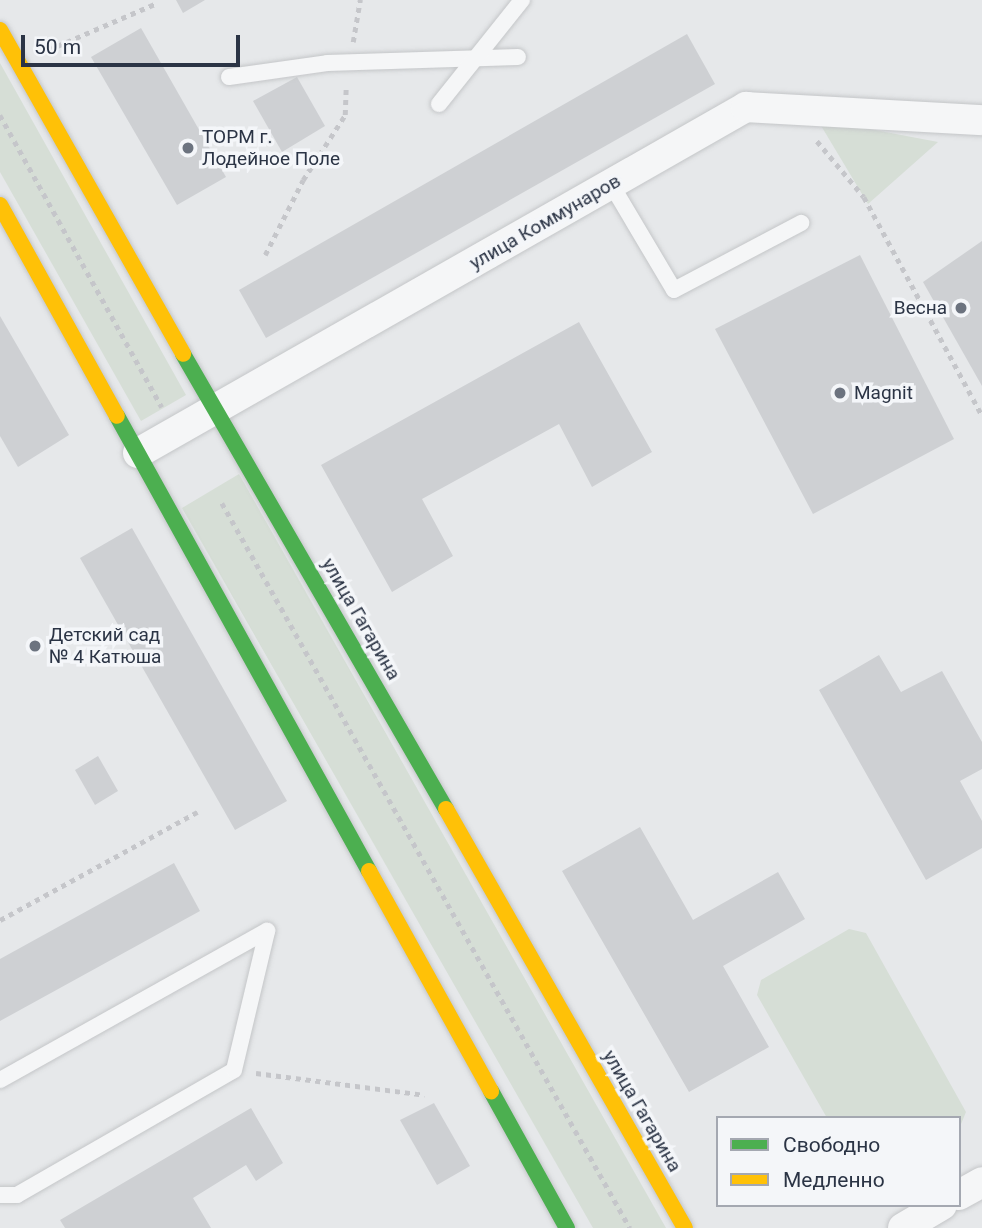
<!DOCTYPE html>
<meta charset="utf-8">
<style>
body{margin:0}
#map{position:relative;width:982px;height:1228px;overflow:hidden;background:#e6e8ea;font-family:Roboto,sans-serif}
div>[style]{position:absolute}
.green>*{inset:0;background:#d6ded6}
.building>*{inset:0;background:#ced0d3}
.path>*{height:4.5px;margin-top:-2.25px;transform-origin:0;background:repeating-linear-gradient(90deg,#c5c6ca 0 5px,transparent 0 10px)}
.roads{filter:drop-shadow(0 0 2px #c4c6c8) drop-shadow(0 0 2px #c4c6c8)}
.lane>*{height:16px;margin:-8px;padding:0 8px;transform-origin:8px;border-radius:8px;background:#f5f6f7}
.street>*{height:30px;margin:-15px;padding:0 15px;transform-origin:15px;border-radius:15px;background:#f5f6f7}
.fast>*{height:16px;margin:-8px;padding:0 8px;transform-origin:8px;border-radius:8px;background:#4caf50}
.slow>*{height:16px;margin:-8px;padding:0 8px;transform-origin:8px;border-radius:8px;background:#ffc107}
.dots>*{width:19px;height:19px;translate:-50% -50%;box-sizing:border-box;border:4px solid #f4f6f9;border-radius:50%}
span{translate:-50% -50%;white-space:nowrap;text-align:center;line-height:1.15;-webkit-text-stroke:7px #f4f6f9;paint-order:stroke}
.poi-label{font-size:19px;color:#2b3445}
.left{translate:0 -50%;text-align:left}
.right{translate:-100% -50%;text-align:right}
.street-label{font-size:19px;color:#2b3445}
.legend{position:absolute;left:716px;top:1116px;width:245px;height:91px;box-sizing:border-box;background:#f4f6f9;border:2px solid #a4a8b1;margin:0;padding:9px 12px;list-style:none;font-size:21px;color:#2b3445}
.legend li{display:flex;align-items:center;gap:14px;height:35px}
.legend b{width:35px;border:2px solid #a4a8b1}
.scale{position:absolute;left:21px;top:35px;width:219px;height:32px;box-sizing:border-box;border:4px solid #2b3445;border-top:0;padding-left:9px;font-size:21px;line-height:24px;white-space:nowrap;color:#2b3445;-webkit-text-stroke:5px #f4f6f9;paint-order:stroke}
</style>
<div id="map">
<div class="green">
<div style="clip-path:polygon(0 63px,186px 395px,141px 421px,0 172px)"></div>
<div style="clip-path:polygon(817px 119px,938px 142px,868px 204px)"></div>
<div style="clip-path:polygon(239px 474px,666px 1228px,593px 1228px,182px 508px)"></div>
<div style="clip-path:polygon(849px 929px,866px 933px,966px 1112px,959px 1129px,959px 1118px,827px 1118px,757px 995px,761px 980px)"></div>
</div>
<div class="building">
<div style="clip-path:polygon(176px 0,205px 0,183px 13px)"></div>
<div style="clip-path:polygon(141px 28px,226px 177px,177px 205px,91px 57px)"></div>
<div style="clip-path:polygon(687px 34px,715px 84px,266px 338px,239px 290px)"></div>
<div style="clip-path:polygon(297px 77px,325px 126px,282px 152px,253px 101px)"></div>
<div style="clip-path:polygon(982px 241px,982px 386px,923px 282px)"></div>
<div style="clip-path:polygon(860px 255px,954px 439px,813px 514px,715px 329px)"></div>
<div style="clip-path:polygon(0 316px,69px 435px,18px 467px,0 436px)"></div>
<div style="clip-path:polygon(579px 322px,652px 452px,592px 487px,559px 424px,422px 499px,453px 556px,392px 592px,321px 465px)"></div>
<div style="clip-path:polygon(132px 528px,287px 801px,235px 830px,80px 558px)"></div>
<div style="clip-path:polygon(879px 655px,901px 692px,942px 671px,982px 742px,982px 769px,960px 781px,982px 821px,982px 848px,926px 880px,819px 690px)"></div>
<div style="clip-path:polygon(98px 756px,118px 791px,95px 805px,75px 770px)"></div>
<div style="clip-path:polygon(640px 827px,693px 920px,778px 872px,805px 919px,723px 966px,769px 1047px,689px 1092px,562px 871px)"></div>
<div style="clip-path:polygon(174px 863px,200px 911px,0 1021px,0 959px)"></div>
<div style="clip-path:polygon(434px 1103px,470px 1166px,437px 1185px,400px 1120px)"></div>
<div style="clip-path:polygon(251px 1108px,283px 1163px,256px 1181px,246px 1165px,193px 1198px,211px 1228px,65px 1228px,60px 1220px)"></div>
</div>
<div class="path">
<div style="left:353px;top:42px;width:43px;rotate:-80.5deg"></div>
<div style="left:48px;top:50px;width:119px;rotate:-23.3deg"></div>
<div style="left:0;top:115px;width:334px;rotate:61deg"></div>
<div style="left:817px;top:141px;width:73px;rotate:50deg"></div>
<div style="left:864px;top:197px;width:248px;rotate:61.6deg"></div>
<div style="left:265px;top:255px;width:84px;rotate:-63.1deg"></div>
<div style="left:303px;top:180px;width:77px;rotate:-57.1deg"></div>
<div style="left:345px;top:115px;width:30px;rotate:-88deg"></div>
<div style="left:222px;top:503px;width:832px;rotate:60.63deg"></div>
<div style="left:0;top:920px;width:225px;rotate:-28.7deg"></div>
<div style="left:256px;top:1073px;width:170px;rotate:7.4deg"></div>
</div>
<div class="roads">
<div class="lane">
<div style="left:229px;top:77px;width:99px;rotate:-8.1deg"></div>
<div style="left:327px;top:63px;width:191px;rotate:-1.8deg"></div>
<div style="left:439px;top:104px;width:133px;rotate:-51.4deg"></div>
<div style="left:611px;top:184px;width:123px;rotate:59.3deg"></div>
<div style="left:674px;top:290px;width:144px;rotate:-27.8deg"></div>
<div style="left:0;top:1080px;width:306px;rotate:-29.2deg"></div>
<div style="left:0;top:1195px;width:17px"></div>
<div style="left:17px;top:1195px;width:250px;rotate:-29.9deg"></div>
<div style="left:234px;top:1070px;width:143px;rotate:-76.6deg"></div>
</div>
<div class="street">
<div style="left:138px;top:453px;width:700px;rotate:-29.64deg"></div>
<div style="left:746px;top:107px;width:236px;rotate:3.2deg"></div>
<div style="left:959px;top:1195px;width:26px;rotate:-29deg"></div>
<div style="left:903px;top:1228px;width:45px;rotate:-30.5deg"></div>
</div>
<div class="fast">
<div style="left:183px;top:354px;width:526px;rotate:59.97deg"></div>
<div style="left:117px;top:416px;width:520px;rotate:61.02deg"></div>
<div style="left:491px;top:1091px;width:157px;rotate:61deg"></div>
</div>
<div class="slow">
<div style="left:0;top:30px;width:372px;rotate:60.5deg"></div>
<div style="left:0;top:205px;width:241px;rotate:61deg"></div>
<div style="left:446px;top:809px;width:482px;rotate:60.3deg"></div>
<div style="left:369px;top:871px;width:252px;rotate:61deg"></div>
</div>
</div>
<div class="dots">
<div style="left:188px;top:148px;background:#6c737f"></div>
<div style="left:961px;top:308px;background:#6c737f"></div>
<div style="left:840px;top:393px;background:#6c737f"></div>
<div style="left:35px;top:646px;background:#6c737f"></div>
</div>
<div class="poi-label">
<span class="left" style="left:202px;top:148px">ТОРМ г.<br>Лодейное Поле</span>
<span class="right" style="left:947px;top:308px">Весна</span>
<span class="left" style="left:854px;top:393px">Magnit</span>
<span class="left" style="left:49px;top:646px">Детский сад<br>№ 4 Катюша</span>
</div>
<div class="street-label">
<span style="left:545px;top:222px;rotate:-30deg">улица Коммунаров</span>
<span style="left:361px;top:619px;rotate:60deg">улица Гагарина</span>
<span style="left:642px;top:1111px;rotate:60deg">улица Гагарина</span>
</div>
<ul class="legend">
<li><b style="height:9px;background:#4caf50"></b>Свободно</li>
<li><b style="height:9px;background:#ffc107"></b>Медленно</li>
</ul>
<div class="scale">50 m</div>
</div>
